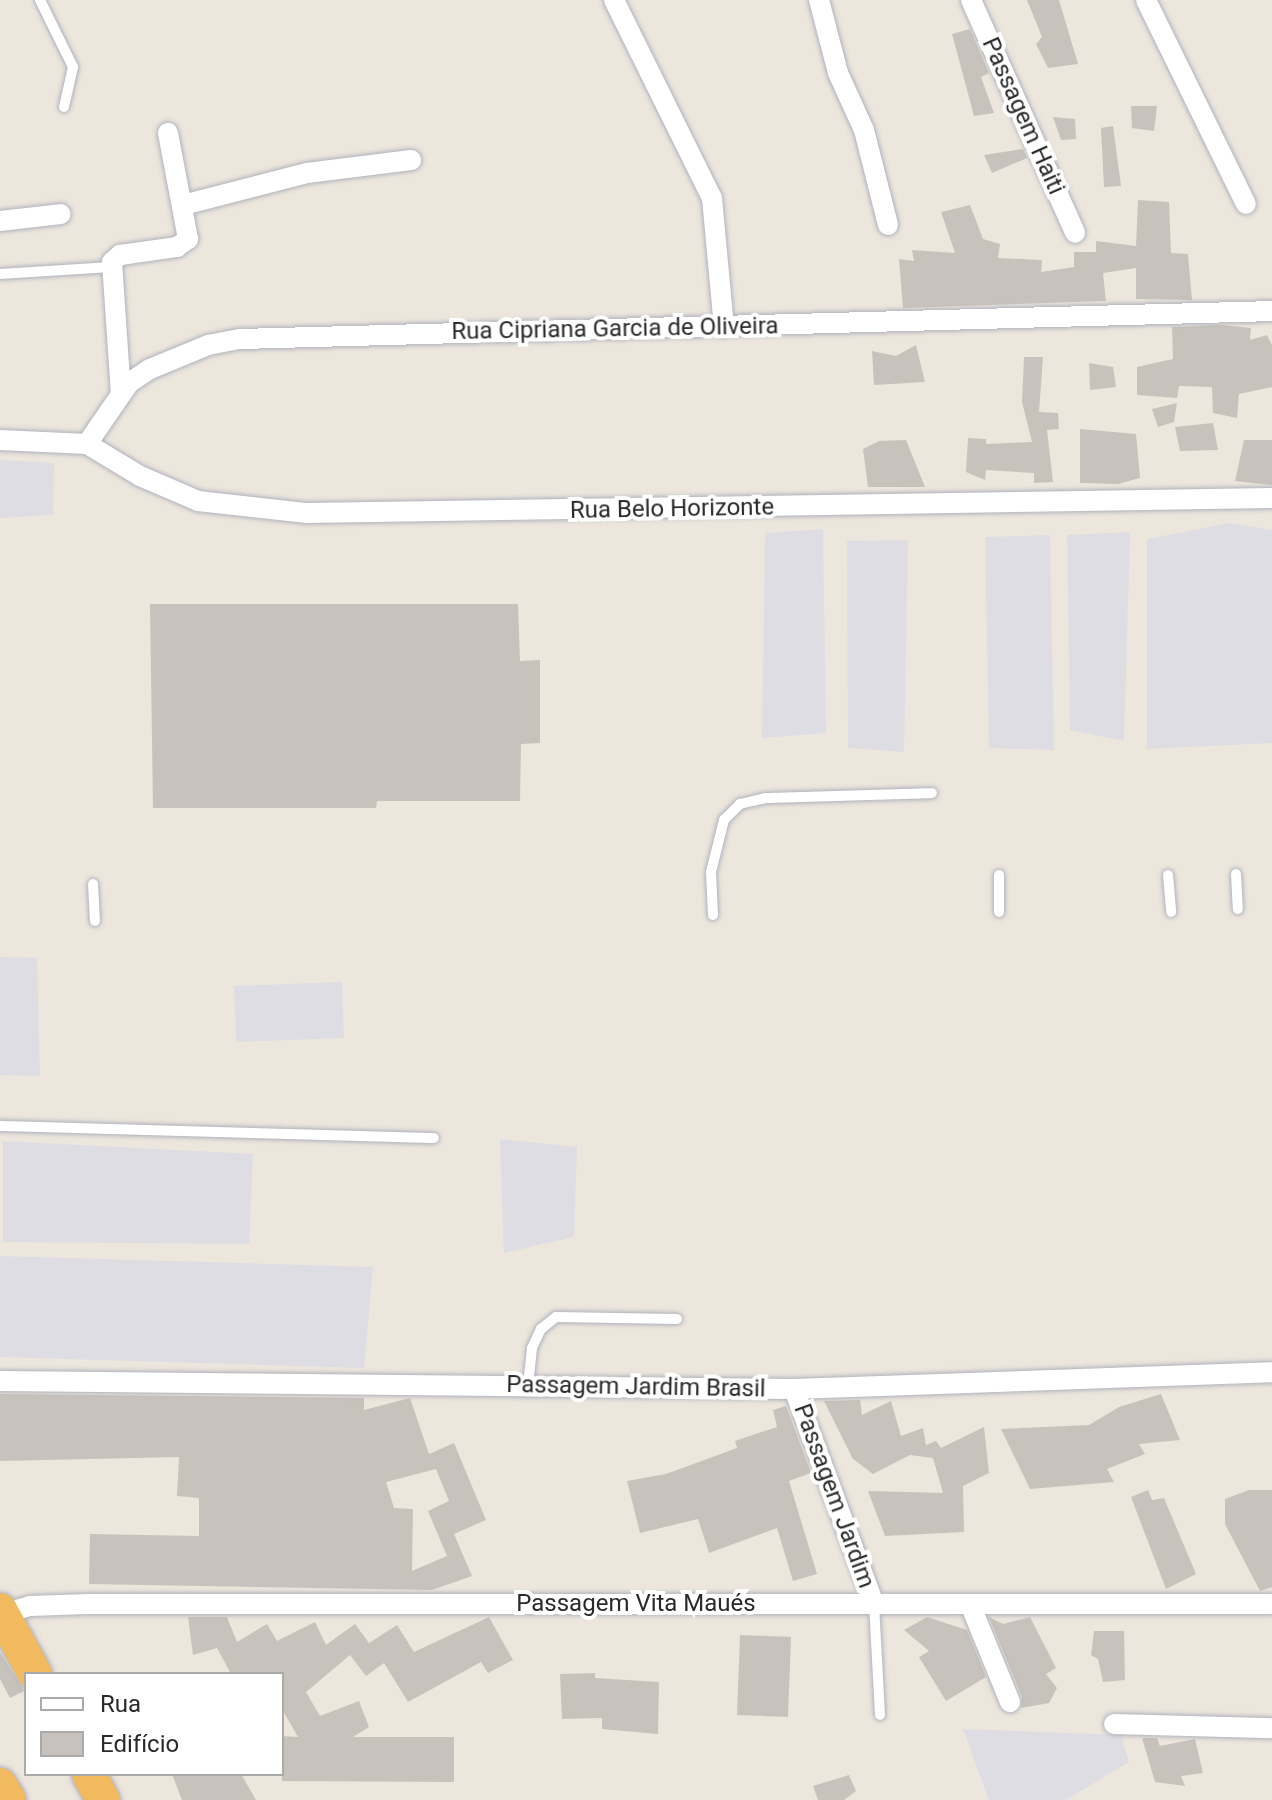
<!DOCTYPE html>
<meta charset="utf-8">
<style>
body{margin:0}
#map{position:relative;width:1272px;height:1800px;overflow:hidden;background:#ece6dd;font-family:Roboto,sans-serif}
div>[style]{position:absolute}
.industrial>*{inset:0;background:#dfdde4}
.building>*{inset:0;background:#c7c3bc}
.roads{filter:drop-shadow(0 0 2px #b0b2bd) drop-shadow(0 0 2px #b0b2bd)}
.service>*{height:10px;margin:-5px;padding:0 5px;transform-origin:5px;border-radius:5px;background:#fff}
.minor>*{height:20px;margin:-10px;padding:0 10px;transform-origin:10px;border-radius:10px;background:#fff}
.trunk>*{height:34px;margin:-17px;padding:0 17px;transform-origin:17px;border-radius:17px;background:#f2ba5f}
span{translate:-50% -50%;white-space:nowrap;text-align:center;line-height:1.15;-webkit-text-stroke:8px #fff;paint-order:stroke}
.street-label{font-size:24px;color:#2a2a2a}
.legend{position:absolute;left:24px;top:1672px;width:260px;height:104px;box-sizing:border-box;background:#fff;border:2px solid #aaa;margin:0;padding:10px 14px;list-style:none;font-size:24px;color:#2a2a2a}
.legend li{display:flex;align-items:center;gap:16px;height:40px}
.legend b{width:40px;border:2px solid #aaa}
</style>
<div id="map">
<div class="industrial">
<div style="clip-path:polygon(0 460px,54px 463px,53px 515px,0 518px)"></div>
<div style="clip-path:polygon(1229px 523px,1272px 530px,1272px 743px,1147px 749px,1147px 539px)"></div>
<div style="clip-path:polygon(823px 529px,826px 733px,762px 738px,765px 533px)"></div>
<div style="clip-path:polygon(1130px 532px,1124px 741px,1070px 730px,1067px 535px)"></div>
<div style="clip-path:polygon(1050px 535px,1054px 750px,989px 748px,985px 537px)"></div>
<div style="clip-path:polygon(908px 540px,904px 752px,848px 748px,847px 541px)"></div>
<div style="clip-path:polygon(0 957px,37px 958px,40px 1076px,0 1075px)"></div>
<div style="clip-path:polygon(342px 982px,344px 1038px,236px 1042px,234px 986px)"></div>
<div style="clip-path:polygon(500px 1139px,577px 1147px,574px 1237px,504px 1253px)"></div>
<div style="clip-path:polygon(3px 1141px,253px 1154px,249px 1244px,3px 1242px)"></div>
<div style="clip-path:polygon(0 1256px,373px 1267px,364px 1368px,0 1357px)"></div>
<div style="clip-path:polygon(963px 1729px,1121px 1735px,1129px 1762px,1066px 1800px,989px 1800px)"></div>
</div>
<div class="building">
<div style="clip-path:polygon(1027px 0,1059px 0,1078px 64px,1048px 68px,1036px 44px,1042px 37px)"></div>
<div style="clip-path:polygon(970px 29px,989px 73px,981px 77px,994px 113px,974px 116px,952px 34px)"></div>
<div style="clip-path:polygon(1131px 106px,1157px 106px,1154px 131px,1132px 128px)"></div>
<div style="clip-path:polygon(1053px 117px,1075px 119px,1076px 139px,1061px 140px)"></div>
<div style="clip-path:polygon(1113px 126px,1121px 186px,1104px 187px,1101px 128px)"></div>
<div style="clip-path:polygon(1023px 149px,1027px 158px,992px 173px,984px 155px)"></div>
<div style="clip-path:polygon(1138px 200px,1169px 202px,1171px 253px,1188px 254px,1192px 300px,1136px 299px,1136px 268px,1103px 273px,1106px 301px,903px 308px,899px 259px,914px 261px,912px 250px,955px 253px,941px 212px,970px 205px,983px 239px,1000px 244px,998px 258px,1042px 260px,1041px 272px,1074px 267px,1074px 252px,1096px 252px,1096px 241px,1136px 246px)"></div>
<div style="clip-path:polygon(1222px 325px,1251px 328px,1250px 340px,1267px 335px,1272px 345px,1272px 387px,1239px 394px,1237px 418px,1213px 413px,1212px 387px,1179px 386px,1177px 398px,1137px 395px,1137px 367px,1173px 359px,1172px 327px)"></div>
<div style="clip-path:polygon(916px 345px,925px 382px,874px 385px,872px 351px,896px 356px)"></div>
<div style="clip-path:polygon(1024px 357px,1043px 357px,1039px 412px,1058px 413px,1059px 429px,1047px 430px,1053px 482px,1034px 483px,1034px 473px,986px 470px,985px 480px,966px 472px,968px 438px,986px 439px,986px 444px,1032px 442px,1022px 402px)"></div>
<div style="clip-path:polygon(1089px 363px,1113px 367px,1116px 387px,1090px 390px)"></div>
<div style="clip-path:polygon(1177px 403px,1174px 422px,1158px 427px,1152px 409px)"></div>
<div style="clip-path:polygon(1213px 423px,1218px 450px,1180px 451px,1175px 427px)"></div>
<div style="clip-path:polygon(1080px 429px,1136px 434px,1140px 478px,1118px 484px,1080px 483px)"></div>
<div style="clip-path:polygon(906px 440px,925px 487px,868px 487px,863px 449px,879px 441px)"></div>
<div style="clip-path:polygon(1244px 440px,1272px 440px,1272px 485px,1235px 481px)"></div>
<div style="clip-path:polygon(150px 604px,518px 604px,520px 661px,540px 660px,540px 743px,521px 744px,520px 801px,377px 801px,376px 808px,153px 808px)"></div>
<div style="clip-path:polygon(evenodd,0 1394px,364px 1398px,364px 1410px,410px 1398px,429px 1454px,454px 1443px,486px 1520px,454px 1534px,472px 1576px,432px 1590px,89px 1584px,90px 1534px,199px 1536px,199px 1498px,177px 1496px,179px 1457px,0 1461px,0 1394px,436px 1469px,449px 1501px,428px 1511px,447px 1556px,412px 1571px,413px 1509px,394px 1508px,386px 1482px,436px 1469px)"></div>
<div style="clip-path:polygon(1161px 1394px,1180px 1440px,1139px 1444px,1145px 1454px,1107px 1469px,1114px 1482px,1030px 1489px,1001px 1429px,1089px 1425px,1119px 1407px)"></div>
<div style="clip-path:polygon(860px 1400px,862px 1415px,891px 1401px,901px 1436px,923px 1428px,926px 1445px,936px 1441px,941px 1448px,984px 1427px,989px 1473px,963px 1486px,964px 1532px,885px 1536px,868px 1491px,943px 1493px,933px 1458px,910px 1455px,873px 1474px,853px 1459px,824px 1401px)"></div>
<div style="clip-path:polygon(786px 1406px,811px 1473px,789px 1481px,817px 1574px,793px 1581px,777px 1528px,709px 1553px,698px 1519px,640px 1533px,627px 1481px,666px 1474px,737px 1448px,735px 1441px,777px 1427px,773px 1410px)"></div>
<div style="clip-path:polygon(1148px 1490px,1152px 1500px,1164px 1498px,1196px 1574px,1166px 1589px,1131px 1497px)"></div>
<div style="clip-path:polygon(1249px 1490px,1272px 1490px,1272px 1587px,1260px 1591px,1225px 1524px,1225px 1499px)"></div>
<div style="clip-path:polygon(188px 1617px,227px 1617px,237px 1642px,267px 1624px,277px 1641px,315px 1622px,326px 1645px,355px 1624px,369px 1643px,397px 1625px,414px 1652px,489px 1617px,513px 1660px,488px 1673px,481px 1662px,408px 1702px,384px 1663px,366px 1676px,350px 1655px,306px 1692px,320px 1716px,359px 1701px,369px 1727px,353px 1737px,454px 1737px,454px 1782px,282px 1781px,282px 1736px,298px 1737px,282px 1709px,282px 1674px,231px 1674px,217px 1648px,193px 1655px)"></div>
<div style="clip-path:polygon(927px 1617px,967px 1630px,986px 1677px,946px 1701px,919px 1657px,929px 1651px,904px 1630px)"></div>
<div style="clip-path:polygon(989px 1617px,1003px 1624px,1030px 1617px,1056px 1668px,1046px 1674px,1057px 1688px,1049px 1703px,1021px 1708px,1022px 1697px)"></div>
<div style="clip-path:polygon(1094px 1631px,1124px 1631px,1125px 1680px,1103px 1682px,1098px 1659px,1091px 1655px)"></div>
<div style="clip-path:polygon(740px 1635px,791px 1637px,788px 1717px,737px 1715px)"></div>
<div style="clip-path:polygon(0 1652px,24px 1691px,10px 1698px,0 1679px)"></div>
<div style="clip-path:polygon(595px 1673px,595px 1678px,659px 1682px,658px 1734px,602px 1729px,602px 1718px,562px 1719px,560px 1674px)"></div>
<div style="clip-path:polygon(1142px 1738px,1157px 1738px,1160px 1746px,1195px 1739px,1203px 1773px,1181px 1776px,1185px 1786px,1155px 1782px)"></div>
<div style="clip-path:polygon(172px 1774px,241px 1774px,256px 1800px,182px 1800px)"></div>
<div style="clip-path:polygon(849px 1775px,856px 1791px,844px 1800px,818px 1800px,813px 1786px)"></div>
</div>
<div class="roads">
<div class="service">
<div style="left:40px;top:0;width:75px;rotate:63.8deg"></div>
<div style="left:73px;top:67px;width:41px;rotate:102.7deg"></div>
<div style="left:0;top:274px;width:111px;rotate:-3.6deg"></div>
<div style="left:1236px;top:874px;width:35px;rotate:87deg"></div>
<div style="left:1168px;top:875px;width:37px;rotate:85deg"></div>
<div style="left:93px;top:884px;width:37px;rotate:87deg"></div>
<div style="left:999px;top:912px;width:37px;rotate:-90deg"></div>
<div style="left:713px;top:915px;width:43px;rotate:-92.7deg"></div>
<div style="left:711px;top:872px;width:54px;rotate:-76deg"></div>
<div style="left:724px;top:820px;width:23px;rotate:-45deg"></div>
<div style="left:740px;top:804px;width:26px;rotate:-13deg"></div>
<div style="left:765px;top:798px;width:167px;rotate:-1.7deg"></div>
<div style="left:0;top:1126px;width:434px;rotate:1.6deg"></div>
<div style="left:528px;top:1386px;width:38px;rotate:-84deg"></div>
<div style="left:532px;top:1348px;width:21px;rotate:-65deg"></div>
<div style="left:541px;top:1329px;width:19px;rotate:-39deg"></div>
<div style="left:556px;top:1317px;width:121px;rotate:0.9deg"></div>
<div style="left:874px;top:1604px;width:111px;rotate:86.9deg"></div>
</div>
<div class="minor">
<div style="left:614px;top:0;width:221px;rotate:63.7deg"></div>
<div style="left:712px;top:198px;width:130px;rotate:84.7deg"></div>
<div style="left:819px;top:0;width:75px;rotate:75.4deg"></div>
<div style="left:838px;top:73px;width:63px;rotate:65.5deg"></div>
<div style="left:864px;top:130px;width:98px;rotate:75.8deg"></div>
<div style="left:971px;top:0;width:255px;rotate:65.9deg"></div>
<div style="left:1146px;top:0;width:227px;rotate:63.9deg"></div>
<div style="left:183px;top:205px;width:128px;rotate:-14.5deg"></div>
<div style="left:307px;top:173px;width:105px;rotate:-7.1deg"></div>
<div style="left:0;top:221px;width:61px;rotate:-6.5deg"></div>
<div style="left:121px;top:394px;width:132px;rotate:-93.9deg"></div>
<div style="left:112px;top:262px;width:11px;rotate:-41deg"></div>
<div style="left:120px;top:255px;width:58px;rotate:-8deg"></div>
<div style="left:177px;top:247px;width:14px;rotate:-36deg"></div>
<div style="left:188px;top:239px;width:108px;rotate:-100.7deg"></div>
<div style="left:0;top:440px;width:87px;rotate:2.6deg"></div>
<div style="left:87px;top:444px;width:74px;rotate:-55.5deg"></div>
<div style="left:129px;top:383px;width:25px;rotate:-34deg"></div>
<div style="left:150px;top:369px;width:63px;rotate:-22.5deg"></div>
<div style="left:208px;top:345px;width:33px;rotate:-11deg"></div>
<div style="left:240px;top:339px;width:1032px;rotate:-1.55deg"></div>
<div style="left:87px;top:444px;width:62px;rotate:31.1deg"></div>
<div style="left:140px;top:476px;width:63px;rotate:23.3deg"></div>
<div style="left:198px;top:501px;width:110px;rotate:6.3deg"></div>
<div style="left:307px;top:513px;width:965px;rotate:-0.89deg"></div>
<div style="left:0;top:1381px;width:794px;rotate:0.58deg"></div>
<div style="left:794px;top:1389px;width:478px;rotate:-2deg"></div>
<div style="left:794px;top:1389px;width:229px;rotate:69.6deg"></div>
<div style="left:970px;top:1604px;width:106px;rotate:67.8deg"></div>
<div style="left:2px;top:1614px;width:29px;rotate:-16deg"></div>
<div style="left:30px;top:1606px;width:58px;rotate:-2deg"></div>
<div style="left:88px;top:1604px;width:1184px"></div>
<div style="left:1114px;top:1724px;width:158px;rotate:1.5deg"></div>
</div>
<div class="trunk">
<div style="left:0;top:1610px;width:73px;rotate:61.3deg"></div>
<div style="left:89px;top:1774px;width:30px;rotate:62deg"></div>
<div style="left:0;top:1785px;width:17px;rotate:59deg"></div>
</div>
</div>
<div class="street-label">
<span style="left:1023px;top:116px;rotate:66deg">Passagem Haiti</span>
<span style="left:615px;top:329px;rotate:-1deg">Rua Cipriana Garcia de Oliveira</span>
<span style="left:672px;top:509px;rotate:-1deg">Rua Belo Horizonte</span>
<span style="left:636px;top:1387px;rotate:1deg">Passagem Jardim Brasil</span>
<span style="left:834px;top:1496px;rotate:70deg">Passagem Jardim</span>
<span style="left:636px;top:1604px">Passagem Vita Maués</span>
</div>
<ul class="legend">
<li><b style="height:10px;background:#fff"></b>Rua</li>
<li><b style="height:22px;background:#c7c3bc"></b>Edifício</li>
</ul>
</div>
